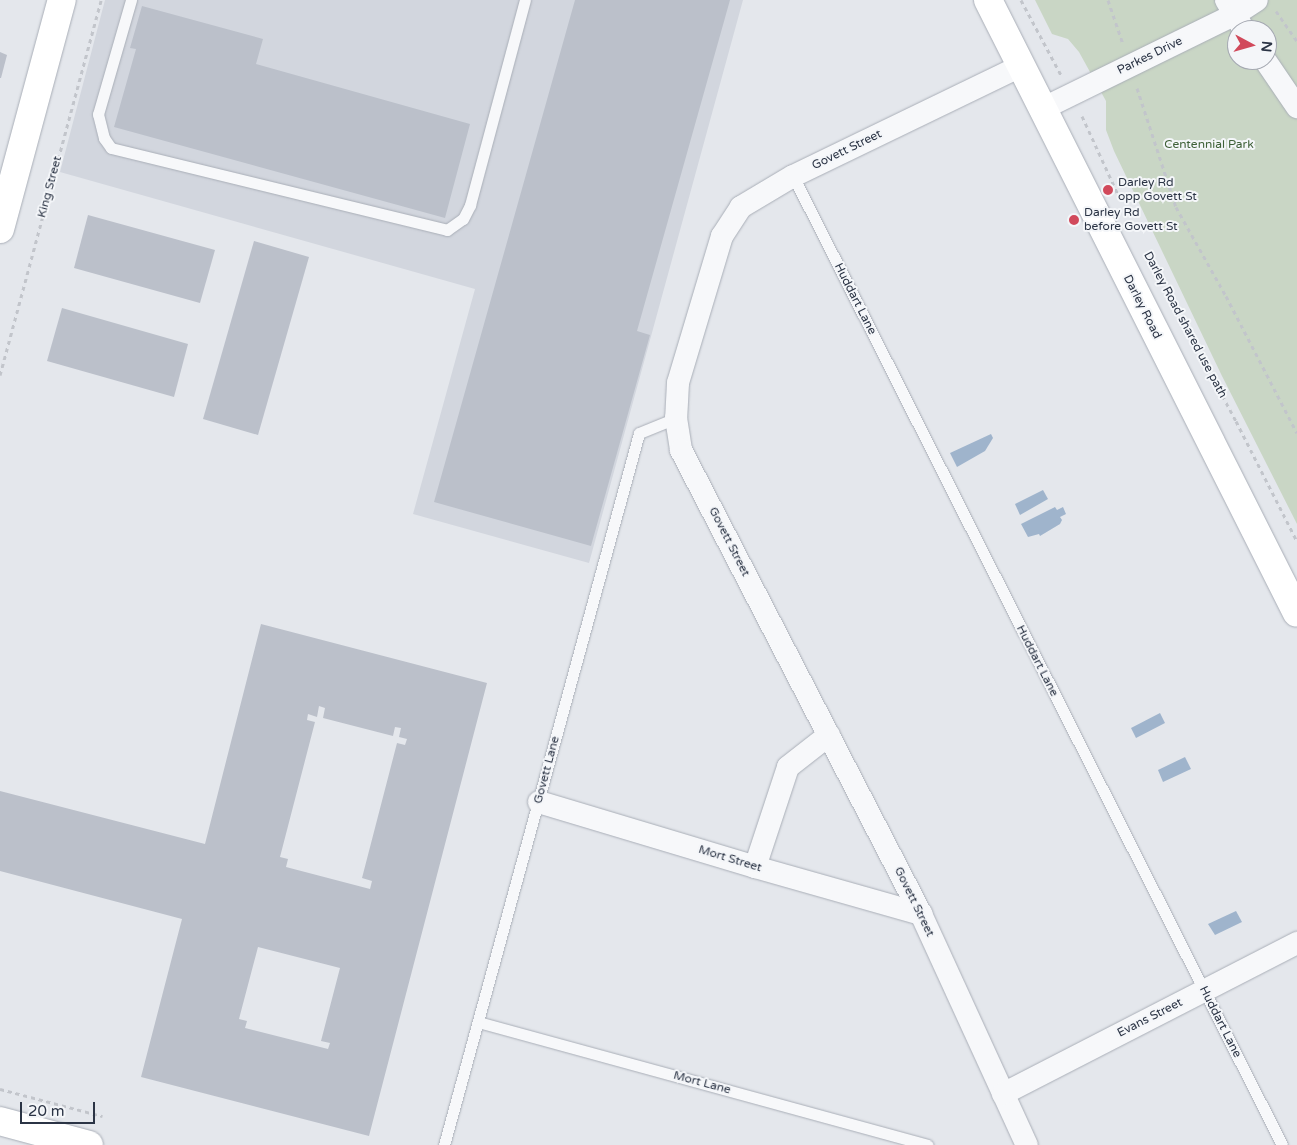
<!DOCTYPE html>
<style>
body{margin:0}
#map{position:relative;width:1297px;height:1145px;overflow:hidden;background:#e4e7ec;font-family:"Varela Round",sans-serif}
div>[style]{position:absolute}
.built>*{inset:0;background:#d2d6de}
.green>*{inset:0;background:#c9d6c5}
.water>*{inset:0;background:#9fb4cc}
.building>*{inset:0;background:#bbc0ca}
.path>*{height:3px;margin-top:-1.5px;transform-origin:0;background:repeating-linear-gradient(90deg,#c2c5cb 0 4px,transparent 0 8px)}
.roads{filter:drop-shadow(0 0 1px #a9aeb7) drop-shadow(0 0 1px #a9aeb7)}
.lane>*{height:11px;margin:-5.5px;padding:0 5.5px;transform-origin:5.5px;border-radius:5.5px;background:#f7f8fa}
.street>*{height:22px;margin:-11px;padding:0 11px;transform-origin:11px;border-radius:11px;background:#f7f8fa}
.secondary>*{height:28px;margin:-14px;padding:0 14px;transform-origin:14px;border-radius:14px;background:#fff}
.dots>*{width:14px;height:14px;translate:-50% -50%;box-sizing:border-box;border:2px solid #f4f6f9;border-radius:50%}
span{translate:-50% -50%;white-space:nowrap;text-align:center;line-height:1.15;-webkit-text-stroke:4px #f4f6f9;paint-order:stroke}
.street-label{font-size:12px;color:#2b3445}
.park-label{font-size:12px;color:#3f6138}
.poi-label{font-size:12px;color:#2b3445}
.left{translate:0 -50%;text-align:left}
.north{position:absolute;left:1227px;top:20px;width:50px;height:50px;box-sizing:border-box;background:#f4f6f9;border:1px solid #a4a8b1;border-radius:50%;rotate:96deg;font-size:14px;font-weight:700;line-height:20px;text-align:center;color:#2b3445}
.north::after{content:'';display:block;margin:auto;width:18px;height:22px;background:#d1495b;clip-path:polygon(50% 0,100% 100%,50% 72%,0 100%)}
.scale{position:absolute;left:20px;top:1102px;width:75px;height:22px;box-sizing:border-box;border:2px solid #2b3445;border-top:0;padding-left:6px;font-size:15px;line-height:18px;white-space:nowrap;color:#2b3445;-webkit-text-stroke:4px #f4f6f9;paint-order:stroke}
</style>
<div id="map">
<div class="built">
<div style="clip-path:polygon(105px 0,743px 0,589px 563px,413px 514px,475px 289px,60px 172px)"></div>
</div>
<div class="green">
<div style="clip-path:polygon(evenodd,1035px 0,1297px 0,1297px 524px,1222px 376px,1114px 151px,1106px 130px,1106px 101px,1079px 52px,1068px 39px,1052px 34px,1035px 0,1237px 30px,1267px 30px,1267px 60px,1237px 60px,1237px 30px)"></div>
</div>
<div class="water">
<div style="clip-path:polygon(991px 434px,993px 438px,985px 451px,957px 467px,950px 453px)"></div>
<div style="clip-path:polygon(1043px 490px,1048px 499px,1020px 515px,1015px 504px)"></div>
<div style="clip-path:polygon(1055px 507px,1057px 510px,1063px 507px,1066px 514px,1060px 517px,1062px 520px,1060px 524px,1040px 536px,1039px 534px,1028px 537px,1021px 524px)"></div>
<div style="clip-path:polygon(1160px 713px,1165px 723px,1136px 738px,1131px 728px)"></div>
<div style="clip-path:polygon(1185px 757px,1191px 769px,1163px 782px,1158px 770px)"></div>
<div style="clip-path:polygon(1236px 911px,1242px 922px,1215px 935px,1208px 924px)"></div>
</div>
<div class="building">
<div style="clip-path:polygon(575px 0,730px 0,637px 331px,650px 335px,591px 546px,434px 502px)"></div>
<div style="clip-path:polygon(142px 6px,263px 39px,256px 64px,470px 124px,445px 218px,114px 127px,136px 49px,130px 48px)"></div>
<div style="clip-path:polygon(0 52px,7px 55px,1px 78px,0 78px)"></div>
<div style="clip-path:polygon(88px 215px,215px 250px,200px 303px,74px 268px)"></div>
<div style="clip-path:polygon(254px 241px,309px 257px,258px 435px,203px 419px)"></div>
<div style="clip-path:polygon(62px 308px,188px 344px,174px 397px,47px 361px)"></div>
<div style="clip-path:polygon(evenodd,261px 624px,487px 683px,369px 1136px,141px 1077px,182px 919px,0 871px,0 791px,205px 844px,261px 624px,319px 706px,325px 708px,323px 718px,393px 736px,395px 727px,401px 728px,399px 737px,407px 739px,405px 745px,397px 743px,362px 878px,372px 881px,370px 889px,286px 867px,288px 859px,280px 857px,315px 722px,307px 720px,308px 714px,317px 717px,319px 706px,261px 624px,258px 947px,340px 968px,321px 1041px,330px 1043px,328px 1049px,245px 1028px,247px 1021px,239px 1019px,258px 947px)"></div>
</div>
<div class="path">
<div style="left:1021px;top:0;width:85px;rotate:61.9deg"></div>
<div style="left:1108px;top:0;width:46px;rotate:71.2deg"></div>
<div style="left:1276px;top:11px;width:37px;rotate:55deg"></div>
<div style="left:1137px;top:88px;width:125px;rotate:71.9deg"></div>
<div style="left:1176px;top:207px;width:102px;rotate:60.7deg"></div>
<div style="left:1226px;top:296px;width:154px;rotate:62.6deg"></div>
<div style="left:1082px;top:116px;width:94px;rotate:65.4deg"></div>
<div style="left:1177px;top:311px;width:125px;rotate:61.8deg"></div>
<div style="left:1236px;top:421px;width:135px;rotate:63.1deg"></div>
<div style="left:0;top:375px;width:388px;rotate:-74.9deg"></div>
<div style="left:0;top:1089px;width:106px;rotate:14.8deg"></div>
</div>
<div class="roads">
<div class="lane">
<div style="left:131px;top:0;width:119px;rotate:106.1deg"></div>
<div style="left:98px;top:114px;width:25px;rotate:76deg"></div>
<div style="left:104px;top:138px;width:12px;rotate:55deg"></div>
<div style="left:111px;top:148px;width:346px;rotate:13.7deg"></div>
<div style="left:447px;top:230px;width:19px;rotate:-35deg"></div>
<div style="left:463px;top:219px;width:16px;rotate:-63deg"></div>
<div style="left:470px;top:205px;width:212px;rotate:-75deg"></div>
<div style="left:793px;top:176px;width:1085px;rotate:63.22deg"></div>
<div style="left:478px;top:1022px;width:466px;rotate:15.3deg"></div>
<div style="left:444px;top:1145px;width:738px;rotate:-74.68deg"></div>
<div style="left:639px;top:433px;width:40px;rotate:-22deg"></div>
</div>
<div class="street">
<div style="left:1226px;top:0;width:35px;rotate:59deg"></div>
<div style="left:1265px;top:60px;width:57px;rotate:55.8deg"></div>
<div style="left:1021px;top:66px;width:253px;rotate:154.2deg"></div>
<div style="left:793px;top:176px;width:61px;rotate:149.2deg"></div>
<div style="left:741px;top:207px;width:35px;rotate:123deg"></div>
<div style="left:722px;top:236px;width:153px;rotate:106.7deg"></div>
<div style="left:678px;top:383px;width:35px;rotate:93deg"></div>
<div style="left:676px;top:418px;width:32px;rotate:81deg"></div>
<div style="left:681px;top:450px;width:522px;rotate:62.65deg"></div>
<div style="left:921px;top:914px;width:254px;rotate:65.4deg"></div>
<div style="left:1042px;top:109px;width:214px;rotate:-26.1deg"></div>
<div style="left:1234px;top:15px;width:27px;rotate:-33deg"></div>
<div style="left:539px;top:802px;width:226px;rotate:16.7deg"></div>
<div style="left:755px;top:867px;width:173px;rotate:15.8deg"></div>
<div style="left:755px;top:867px;width:105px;rotate:-71.7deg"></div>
<div style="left:788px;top:767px;width:52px;rotate:-38deg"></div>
<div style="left:1003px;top:1094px;width:331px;rotate:-27.2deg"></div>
</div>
<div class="secondary">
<div style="left:988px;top:0;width:686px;rotate:63.25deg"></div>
<div style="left:0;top:229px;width:237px;rotate:-74.9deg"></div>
<div style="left:0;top:1121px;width:92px;rotate:15.1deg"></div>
</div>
</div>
<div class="dots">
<div style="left:1108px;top:190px;background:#d1495b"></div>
<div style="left:1074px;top:220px;background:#d1495b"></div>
</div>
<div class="street-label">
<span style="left:1150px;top:56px;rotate:-26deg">Parkes Drive</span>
<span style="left:847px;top:150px;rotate:-26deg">Govett Street</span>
<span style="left:50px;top:187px;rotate:-75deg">King Street</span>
<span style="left:855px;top:299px;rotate:63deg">Huddart Lane</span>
<span style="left:1142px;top:307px;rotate:63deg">Darley Road</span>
<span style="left:1185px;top:325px;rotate:62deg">Darley Road shared use path</span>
<span style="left:729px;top:542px;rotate:63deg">Govett Street</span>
<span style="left:1037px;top:661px;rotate:63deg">Huddart Lane</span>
<span style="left:547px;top:770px;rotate:-75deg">Govett Lane</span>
<span style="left:730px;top:859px;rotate:17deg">Mort Street</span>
<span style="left:914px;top:902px;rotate:64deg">Govett Street</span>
<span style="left:1150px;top:1018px;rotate:-27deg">Evans Street</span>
<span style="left:1220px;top:1022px;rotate:63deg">Huddart Lane</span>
<span style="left:702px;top:1083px;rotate:15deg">Mort Lane</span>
</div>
<div class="park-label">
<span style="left:1209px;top:145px">Centennial Park</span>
</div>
<div class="poi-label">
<span class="left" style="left:1118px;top:190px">Darley Rd<br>opp Govett St</span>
<span class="left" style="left:1084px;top:220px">Darley Rd<br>before Govett St</span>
</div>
<div class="north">N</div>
<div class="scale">20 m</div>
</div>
